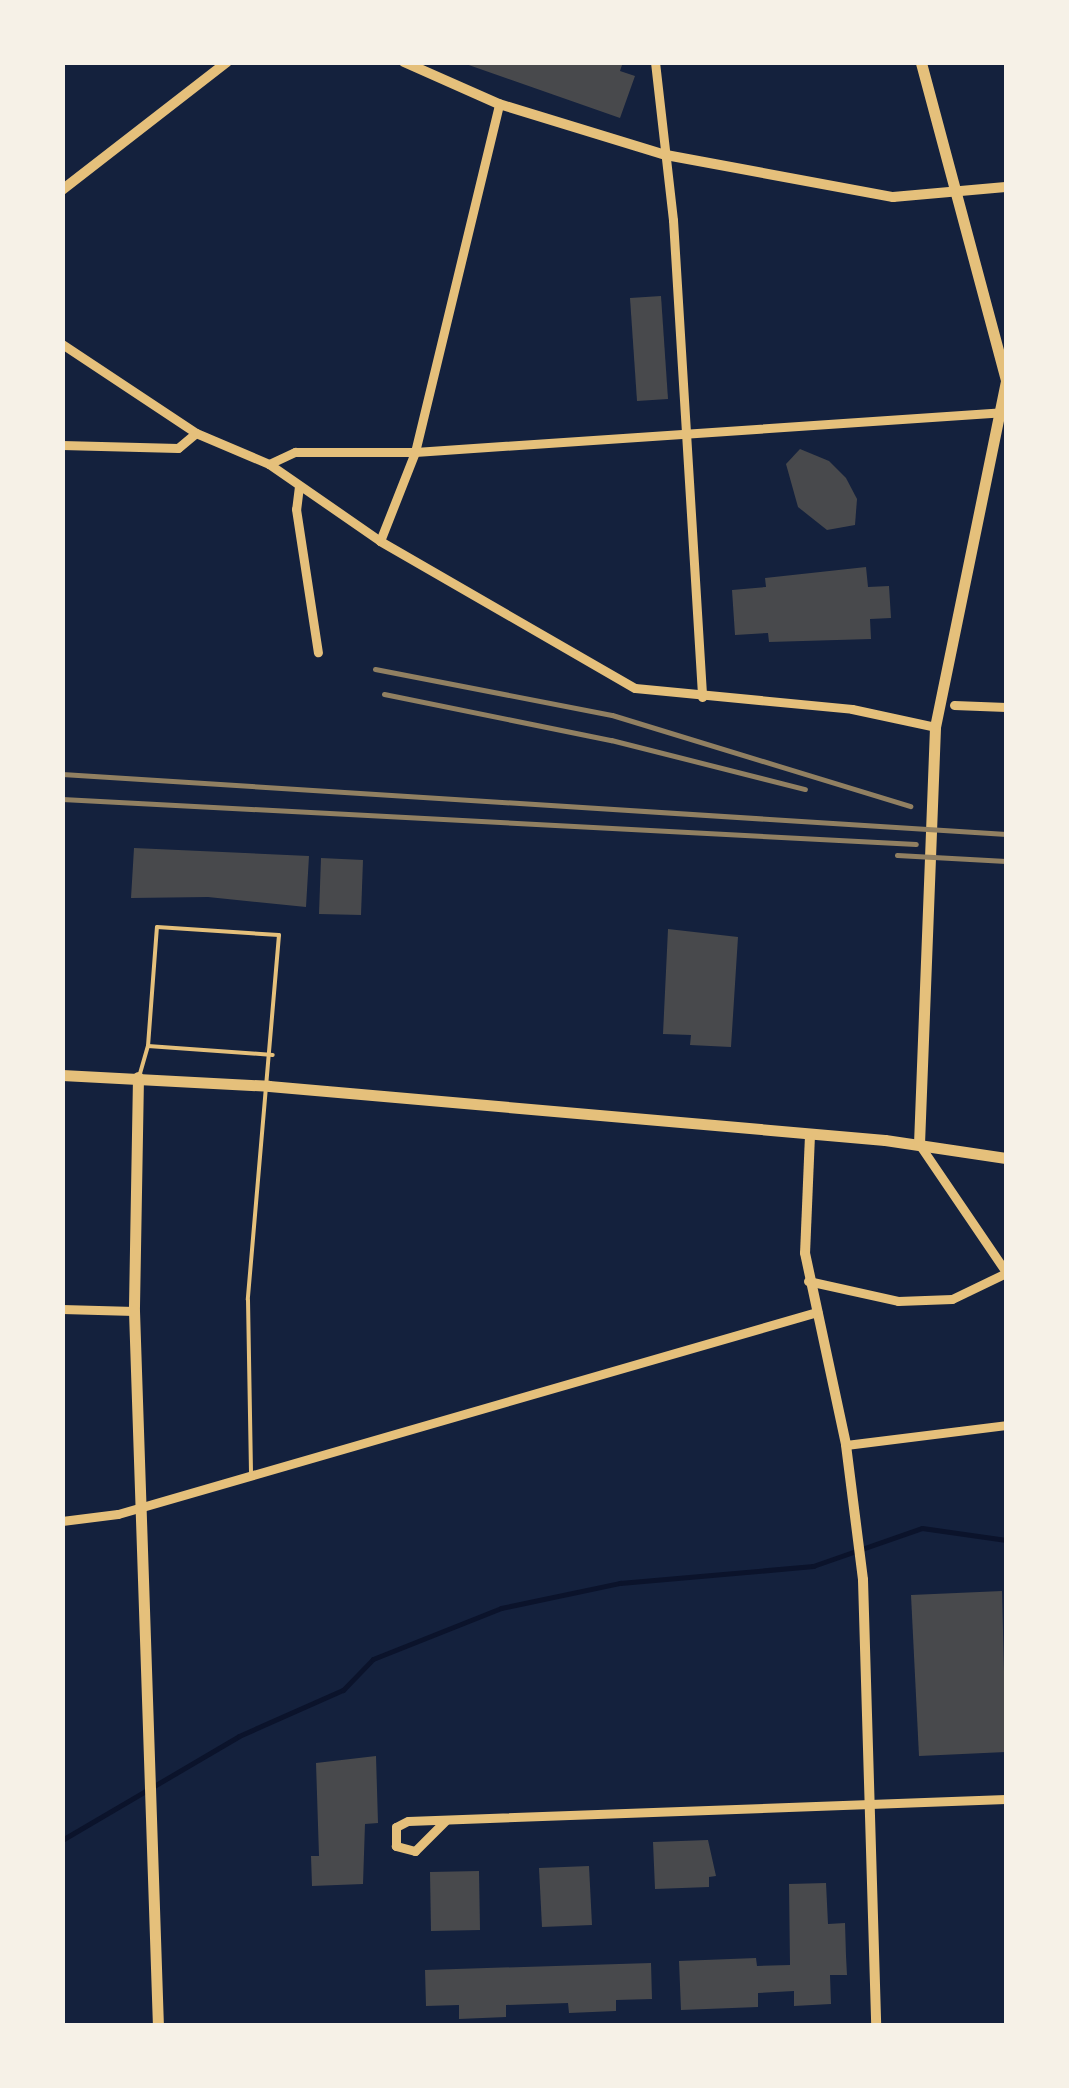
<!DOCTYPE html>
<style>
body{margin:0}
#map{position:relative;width:1069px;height:2088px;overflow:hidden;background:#14213d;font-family:"Space Grotesk",sans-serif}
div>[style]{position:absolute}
.stream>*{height:5px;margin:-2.5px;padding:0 2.5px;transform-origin:2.5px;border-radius:2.5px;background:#0b132b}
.building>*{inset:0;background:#48494c}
.service>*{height:4px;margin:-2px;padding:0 2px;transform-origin:2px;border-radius:2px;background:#e5c07b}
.minor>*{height:9px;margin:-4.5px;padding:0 4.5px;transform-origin:4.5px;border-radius:4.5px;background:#e5c07b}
.tertiary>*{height:10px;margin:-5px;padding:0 5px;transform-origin:5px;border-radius:5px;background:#e5c07b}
.secondary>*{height:11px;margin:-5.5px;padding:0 5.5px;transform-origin:5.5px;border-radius:5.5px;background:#e5c07b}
.rail>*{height:5px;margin:-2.5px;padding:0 2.5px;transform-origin:2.5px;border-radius:2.5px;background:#918062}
span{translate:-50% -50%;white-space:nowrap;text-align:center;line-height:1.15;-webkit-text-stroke:8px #f6f1e7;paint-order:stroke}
.frame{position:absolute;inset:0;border:65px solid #f6f1e7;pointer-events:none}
</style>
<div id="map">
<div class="stream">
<div style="left:62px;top:1840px;width:205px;rotate:-30.4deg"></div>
<div style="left:239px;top:1736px;width:114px;rotate:-23.9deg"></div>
<div style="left:343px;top:1690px;width:43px;rotate:-45.9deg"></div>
<div style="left:373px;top:1659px;width:138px;rotate:-21.7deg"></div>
<div style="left:501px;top:1608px;width:122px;rotate:-11.9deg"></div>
<div style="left:620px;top:1583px;width:194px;rotate:-5deg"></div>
<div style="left:813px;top:1566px;width:115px;rotate:-19.2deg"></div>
<div style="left:922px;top:1528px;width:85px;rotate:8.1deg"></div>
</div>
<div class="building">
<div style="clip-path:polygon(623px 62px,620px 71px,635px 76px,620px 118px,463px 63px)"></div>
<div style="clip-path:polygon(661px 296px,668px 399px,637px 401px,630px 298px)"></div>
<div style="clip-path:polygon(800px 449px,829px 461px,846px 478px,857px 499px,855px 525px,827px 530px,798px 507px,786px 464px)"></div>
<div style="clip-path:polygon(866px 567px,868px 587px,889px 586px,891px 618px,870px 619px,871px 639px,769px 642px,768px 633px,735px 635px,732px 590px,766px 587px,765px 578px)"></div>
<div style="clip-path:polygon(134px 848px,309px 856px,306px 907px,208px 897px,131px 898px)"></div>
<div style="clip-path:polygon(321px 858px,363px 860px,361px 915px,319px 914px)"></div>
<div style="clip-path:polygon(668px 929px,738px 937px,731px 1047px,690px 1045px,691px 1035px,663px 1034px)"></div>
<div style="clip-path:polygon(1002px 1591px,1006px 1752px,919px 1756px,911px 1595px)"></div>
<div style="clip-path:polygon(376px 1756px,378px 1823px,365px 1824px,363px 1884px,312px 1886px,311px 1856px,319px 1856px,316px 1763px)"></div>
<div style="clip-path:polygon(708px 1840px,716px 1876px,709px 1877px,709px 1887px,655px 1889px,653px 1842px)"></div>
<div style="clip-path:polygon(589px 1866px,592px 1925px,542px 1927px,539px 1868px)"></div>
<div style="clip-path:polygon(479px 1871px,480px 1930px,431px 1931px,430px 1872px)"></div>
<div style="clip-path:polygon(826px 1883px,828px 1924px,845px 1923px,846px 1956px,847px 1975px,830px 1975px,831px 2004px,794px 2006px,794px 1991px,758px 1993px,758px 2007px,681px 2010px,679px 1961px,756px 1958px,757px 1966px,790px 1965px,789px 1884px)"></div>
<div style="clip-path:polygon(651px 1963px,652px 1999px,616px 2000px,616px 2011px,569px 2013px,568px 2003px,506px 2005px,506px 2017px,459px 2019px,459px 2005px,426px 2006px,425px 1970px)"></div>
</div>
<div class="service">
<div style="left:148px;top:1046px;width:125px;rotate:4.1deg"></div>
<div style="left:139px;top:1077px;width:32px;rotate:-74deg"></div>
<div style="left:148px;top:1046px;width:119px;rotate:-85.7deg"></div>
<div style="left:157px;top:927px;width:122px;rotate:3.8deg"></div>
<div style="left:279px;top:935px;width:366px;rotate:94.9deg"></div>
<div style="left:248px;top:1300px;width:176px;rotate:89deg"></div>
</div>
<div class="minor">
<div style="left:655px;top:62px;width:159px;rotate:83.5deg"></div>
<div style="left:673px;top:220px;width:478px;rotate:86.5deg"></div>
<div style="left:62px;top:344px;width:161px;rotate:33.6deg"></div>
<div style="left:196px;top:433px;width:79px;rotate:23deg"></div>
<div style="left:269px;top:464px;width:135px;rotate:34.7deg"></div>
<div style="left:380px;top:541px;width:294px;rotate:30deg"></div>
<div style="left:635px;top:688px;width:218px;rotate:5.5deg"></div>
<div style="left:852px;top:709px;width:85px;rotate:12.2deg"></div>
<div style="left:62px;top:445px;width:116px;rotate:1.5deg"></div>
<div style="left:178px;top:448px;width:23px;rotate:-40deg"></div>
<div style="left:269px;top:464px;width:29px;rotate:-25deg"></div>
<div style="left:295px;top:452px;width:120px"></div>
<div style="left:415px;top:452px;width:592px;rotate:-3.87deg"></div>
<div style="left:299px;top:486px;width:23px;rotate:97deg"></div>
<div style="left:296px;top:509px;width:145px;rotate:81.3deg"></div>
<div style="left:380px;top:541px;width:96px;rotate:-68.5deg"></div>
<div style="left:415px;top:452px;width:358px;rotate:-76.4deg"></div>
<div style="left:954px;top:705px;width:52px;rotate:2.2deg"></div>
<div style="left:919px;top:1144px;width:155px;rotate:55.8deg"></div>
<div style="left:808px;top:1281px;width:92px;rotate:12.5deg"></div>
<div style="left:898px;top:1301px;width:54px;rotate:-2.1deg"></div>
<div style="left:952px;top:1299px;width:60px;rotate:-25.7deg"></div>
<div style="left:62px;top:1309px;width:72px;rotate:1.6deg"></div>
<div style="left:846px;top:1445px;width:161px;rotate:-7.1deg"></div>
<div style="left:62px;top:1521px;width:56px;rotate:-7.1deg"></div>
<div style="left:118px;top:1514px;width:728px;rotate:-16.12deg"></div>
<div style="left:446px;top:1820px;width:44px;rotate:135deg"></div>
<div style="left:415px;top:1851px;width:20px;rotate:-165deg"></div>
<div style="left:396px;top:1846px;width:19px;rotate:-90deg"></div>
<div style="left:396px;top:1827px;width:13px;rotate:-27deg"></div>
<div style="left:408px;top:1821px;width:598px;rotate:-2.11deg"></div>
</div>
<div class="tertiary">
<div style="left:404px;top:62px;width:104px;rotate:23.9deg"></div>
<div style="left:499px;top:104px;width:175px;rotate:17deg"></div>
<div style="left:666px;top:155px;width:231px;rotate:10.5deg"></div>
<div style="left:893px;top:197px;width:113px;rotate:-5.1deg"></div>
<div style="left:62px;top:190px;width:209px;rotate:-37.8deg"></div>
<div style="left:810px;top:1135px;width:118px;rotate:92.4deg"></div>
<div style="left:805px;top:1253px;width:196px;rotate:77.9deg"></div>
<div style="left:846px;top:1445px;width:136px;rotate:82.8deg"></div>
<div style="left:863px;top:1580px;width:446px;rotate:88.3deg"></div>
</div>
<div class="secondary">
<div style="left:62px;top:1075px;width:207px;rotate:3deg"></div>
<div style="left:269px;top:1086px;width:618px;rotate:5.01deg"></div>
<div style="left:885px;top:1140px;width:122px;rotate:8.5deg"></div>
<div style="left:138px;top:1077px;width:234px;rotate:91deg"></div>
<div style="left:134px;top:1311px;width:715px;rotate:88.08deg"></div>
<div style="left:919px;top:1144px;width:417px;rotate:-87.8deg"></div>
<div style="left:935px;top:727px;width:354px;rotate:-78.4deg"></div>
<div style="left:1006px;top:380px;width:329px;rotate:-105deg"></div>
</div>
<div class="rail">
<div style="left:375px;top:669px;width:241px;rotate:11deg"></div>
<div style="left:612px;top:715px;width:312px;rotate:17deg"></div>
<div style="left:384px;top:694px;width:232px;rotate:11.5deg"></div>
<div style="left:611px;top:740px;width:200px;rotate:14.2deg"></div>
<div style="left:62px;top:774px;width:946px;rotate:3.64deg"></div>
<div style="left:62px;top:799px;width:855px;rotate:3.02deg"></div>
<div style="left:897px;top:855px;width:109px;rotate:3.2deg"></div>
</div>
<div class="frame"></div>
</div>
